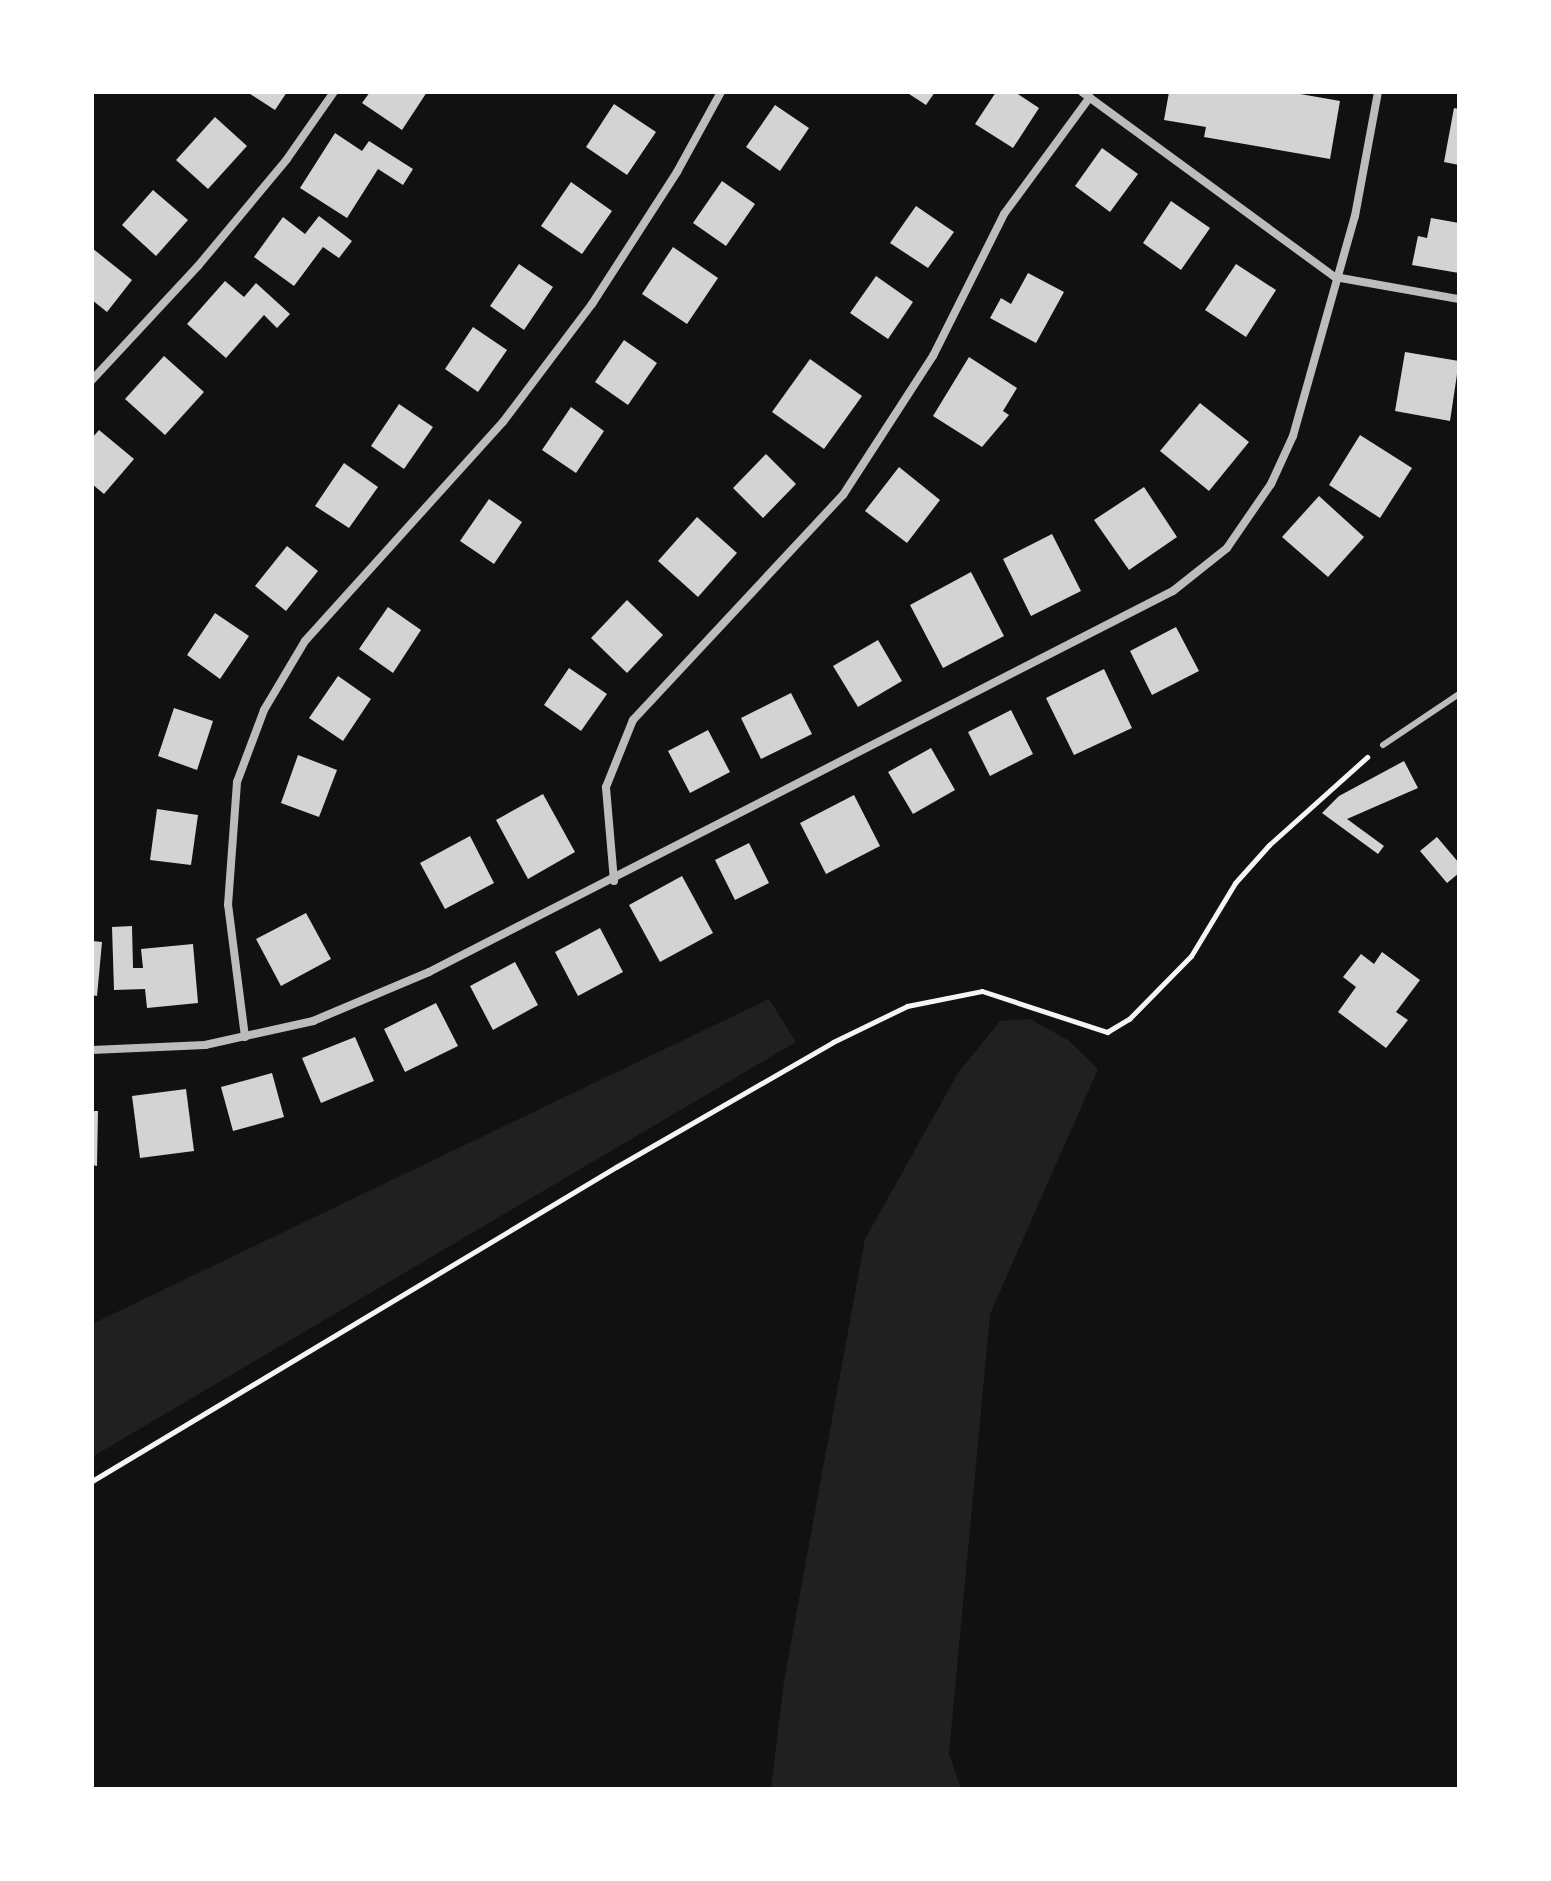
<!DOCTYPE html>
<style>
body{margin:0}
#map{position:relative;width:1551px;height:1881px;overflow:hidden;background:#111;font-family:Inter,sans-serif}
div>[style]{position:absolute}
.green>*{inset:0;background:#202020}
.building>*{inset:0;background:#d3d3d3}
.path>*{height:5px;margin:-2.5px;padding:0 2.5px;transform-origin:2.5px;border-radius:2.5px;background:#f5f5f5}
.service>*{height:6px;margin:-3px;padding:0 3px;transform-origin:3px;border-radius:3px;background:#bcbcbc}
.minor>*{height:8px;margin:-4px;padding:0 4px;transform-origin:4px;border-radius:4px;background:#bcbcbc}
span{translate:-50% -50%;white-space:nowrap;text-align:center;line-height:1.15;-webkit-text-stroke:6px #fff;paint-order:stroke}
.frame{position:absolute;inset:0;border:94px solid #fff;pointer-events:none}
</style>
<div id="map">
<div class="green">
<div style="clip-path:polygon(769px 999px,796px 1042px,92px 1457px,92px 1324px)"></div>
<div style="clip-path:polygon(1030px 1019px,1068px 1040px,1098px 1069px,990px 1314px,949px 1754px,961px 1789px,771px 1789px,784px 1681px,865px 1239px,958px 1073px,1000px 1021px)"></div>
</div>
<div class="building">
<div style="clip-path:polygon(247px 92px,287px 92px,275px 110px)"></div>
<div style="clip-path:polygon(370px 92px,427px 92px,402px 130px,362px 103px)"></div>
<div style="clip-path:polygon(906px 92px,935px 92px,926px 105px)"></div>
<div style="clip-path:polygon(996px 92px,1015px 92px,1039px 108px,1013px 148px,975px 124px)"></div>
<div style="clip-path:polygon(1169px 92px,1289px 92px,1340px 101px,1330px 159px,1204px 137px,1206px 127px,1164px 120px)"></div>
<div style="clip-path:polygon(614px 104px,656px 132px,627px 175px,586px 147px)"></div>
<div style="clip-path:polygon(775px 105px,809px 128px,780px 171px,746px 147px)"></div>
<div style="clip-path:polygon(1454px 108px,1459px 109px,1459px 165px,1444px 162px)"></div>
<div style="clip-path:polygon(215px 117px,247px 146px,208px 189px,176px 160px)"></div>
<div style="clip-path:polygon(335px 133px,362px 151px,369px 141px,413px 169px,403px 185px,378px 169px,347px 218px,300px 188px)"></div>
<div style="clip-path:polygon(1102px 148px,1138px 174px,1110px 212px,1075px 186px)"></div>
<div style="clip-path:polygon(722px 181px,755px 204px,726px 246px,693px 223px)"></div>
<div style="clip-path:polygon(571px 182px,612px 211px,582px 254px,541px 226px)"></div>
<div style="clip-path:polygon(153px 190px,188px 220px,156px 256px,122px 225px)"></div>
<div style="clip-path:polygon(1171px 201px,1210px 228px,1181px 270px,1143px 243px)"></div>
<div style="clip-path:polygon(916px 206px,954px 232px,928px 268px,890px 243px)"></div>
<div style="clip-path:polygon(319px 216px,352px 241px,339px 258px,323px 247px,294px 286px,254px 257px,283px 217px,305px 234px)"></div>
<div style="clip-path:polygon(1431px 218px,1459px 223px,1459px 273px,1412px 265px,1418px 236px,1427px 238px)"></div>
<div style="clip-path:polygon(673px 247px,718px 278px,687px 324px,642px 294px)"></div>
<div style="clip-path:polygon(92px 248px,132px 280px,107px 312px,92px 300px)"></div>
<div style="clip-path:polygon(519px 264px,553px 287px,524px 330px,490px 306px)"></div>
<div style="clip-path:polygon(1236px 264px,1276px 290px,1246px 337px,1205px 310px)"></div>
<div style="clip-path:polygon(1028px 273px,1064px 292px,1036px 343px,990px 318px,1001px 298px,1011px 304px)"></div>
<div style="clip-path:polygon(876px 276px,913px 302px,888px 339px,850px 313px)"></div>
<div style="clip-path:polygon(225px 281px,244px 297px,256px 283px,290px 314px,277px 328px,264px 315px,226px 358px,187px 324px)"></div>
<div style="clip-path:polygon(473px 327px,507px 350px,478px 392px,445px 369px)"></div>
<div style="clip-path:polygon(624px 340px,657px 363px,628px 405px,595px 382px)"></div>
<div style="clip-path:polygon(1405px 352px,1459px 361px,1450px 421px,1395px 411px)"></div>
<div style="clip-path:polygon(164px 356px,204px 392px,165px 435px,125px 399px)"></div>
<div style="clip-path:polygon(969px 357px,1017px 388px,1003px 411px,1009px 415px,982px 447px,933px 416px)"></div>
<div style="clip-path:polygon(810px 359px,862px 396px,824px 449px,772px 412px)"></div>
<div style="clip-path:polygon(1200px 403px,1249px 442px,1209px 491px,1160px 451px)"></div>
<div style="clip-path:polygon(399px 404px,433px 427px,404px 469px,371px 446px)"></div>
<div style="clip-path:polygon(571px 407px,604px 431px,576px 473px,542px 450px)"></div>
<div style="clip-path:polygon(99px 430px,134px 459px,104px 494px,92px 484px,92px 438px)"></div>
<div style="clip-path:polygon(1360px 435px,1412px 468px,1380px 518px,1329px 485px)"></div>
<div style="clip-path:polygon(766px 454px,796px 484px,763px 518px,733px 488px)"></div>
<div style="clip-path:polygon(344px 463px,378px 487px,349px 528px,315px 506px)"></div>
<div style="clip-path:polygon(899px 467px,940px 500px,907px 543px,865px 511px)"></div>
<div style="clip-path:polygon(1144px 487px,1177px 537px,1129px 570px,1094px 520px)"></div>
<div style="clip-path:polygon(1319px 496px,1364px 537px,1328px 577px,1282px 537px)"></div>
<div style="clip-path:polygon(489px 499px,522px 522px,494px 564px,460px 541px)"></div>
<div style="clip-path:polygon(697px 517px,737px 553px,698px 597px,658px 561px)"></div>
<div style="clip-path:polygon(1052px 534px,1081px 591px,1031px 616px,1003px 559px)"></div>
<div style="clip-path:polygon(287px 546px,318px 571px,286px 611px,255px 586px)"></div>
<div style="clip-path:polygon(971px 572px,1004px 636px,943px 668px,910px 605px)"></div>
<div style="clip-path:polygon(627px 600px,663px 635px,627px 673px,591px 638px)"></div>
<div style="clip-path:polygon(388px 607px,421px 630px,393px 673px,359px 649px)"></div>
<div style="clip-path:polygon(215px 613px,249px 636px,220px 679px,187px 655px)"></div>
<div style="clip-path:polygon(1176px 627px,1199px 671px,1152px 695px,1130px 651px)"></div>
<div style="clip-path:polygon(878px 640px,902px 681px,858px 707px,833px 666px)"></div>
<div style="clip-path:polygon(569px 668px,607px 694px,581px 731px,544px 705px)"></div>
<div style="clip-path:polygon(1104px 669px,1132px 728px,1074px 755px,1046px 698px)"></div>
<div style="clip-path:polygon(338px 676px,371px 699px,343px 741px,309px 718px)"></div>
<div style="clip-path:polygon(791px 693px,812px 734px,761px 759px,741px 718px)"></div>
<div style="clip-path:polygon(174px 708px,213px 721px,197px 770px,158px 756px)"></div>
<div style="clip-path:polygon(1011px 710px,1033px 754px,990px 776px,968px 732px)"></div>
<div style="clip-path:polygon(708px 730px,730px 772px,690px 793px,668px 751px)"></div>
<div style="clip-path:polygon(931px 748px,955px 790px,913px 814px,888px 772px)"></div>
<div style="clip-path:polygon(298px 755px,337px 770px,319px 817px,281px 803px)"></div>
<div style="clip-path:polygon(1404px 761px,1418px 788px,1347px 819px,1384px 846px,1378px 854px,1322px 813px,1339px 796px)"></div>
<div style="clip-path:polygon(543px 794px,575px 852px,528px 879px,496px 820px)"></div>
<div style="clip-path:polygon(854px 795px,880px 846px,826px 874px,800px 823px)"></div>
<div style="clip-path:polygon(157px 809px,198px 815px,191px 865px,150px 860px)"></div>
<div style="clip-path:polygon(470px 836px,494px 883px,445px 909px,420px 863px)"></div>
<div style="clip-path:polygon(1437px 837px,1459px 863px,1459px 873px,1447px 883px,1420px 851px)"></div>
<div style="clip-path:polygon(749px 843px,769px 883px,735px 900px,715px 860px)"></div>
<div style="clip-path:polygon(682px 876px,713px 933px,660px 962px,629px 905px)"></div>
<div style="clip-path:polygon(306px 913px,331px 959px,281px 986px,256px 939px)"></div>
<div style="clip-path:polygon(132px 926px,133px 968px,143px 968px,141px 949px,193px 944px,198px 1003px,147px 1008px,145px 989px,114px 990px,112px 927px)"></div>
<div style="clip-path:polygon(600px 928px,623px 972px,578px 996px,555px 952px)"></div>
<div style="clip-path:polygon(92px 941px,102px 942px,97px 996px,92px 995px)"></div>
<div style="clip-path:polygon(1382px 952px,1420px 980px,1396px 1012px,1408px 1020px,1386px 1048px,1338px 1012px,1356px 987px,1343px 977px,1361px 954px,1374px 964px)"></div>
<div style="clip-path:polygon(515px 962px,538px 1005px,493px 1030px,470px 986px)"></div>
<div style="clip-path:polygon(436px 1003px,458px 1046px,405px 1072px,384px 1029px)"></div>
<div style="clip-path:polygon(355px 1037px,374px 1081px,321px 1103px,302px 1058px)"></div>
<div style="clip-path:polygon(272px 1073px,284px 1117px,233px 1131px,221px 1087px)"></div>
<div style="clip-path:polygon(186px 1089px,194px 1151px,140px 1158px,132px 1096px)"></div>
<div style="clip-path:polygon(92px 1111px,98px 1111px,97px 1166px,92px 1165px)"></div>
</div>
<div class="path">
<div style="left:92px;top:1481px;width:611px;rotate:-30.93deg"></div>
<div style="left:616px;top:1167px;width:250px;rotate:-29.9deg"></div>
<div style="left:833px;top:1042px;width:82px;rotate:-25.9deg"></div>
<div style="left:907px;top:1006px;width:76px;rotate:-11.3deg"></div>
<div style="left:982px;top:991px;width:132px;rotate:18.2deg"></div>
<div style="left:1107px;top:1032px;width:26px;rotate:-31deg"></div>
<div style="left:1129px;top:1019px;width:88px;rotate:-45.5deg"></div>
<div style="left:1191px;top:956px;width:85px;rotate:-58.9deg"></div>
<div style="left:1235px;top:883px;width:51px;rotate:-48.2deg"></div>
<div style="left:1269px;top:845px;width:132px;rotate:-41.9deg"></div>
</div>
<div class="service">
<div style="left:1383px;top:745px;width:92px;rotate:-33.9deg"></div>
</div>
<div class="minor">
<div style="left:1082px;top:92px;width:313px;rotate:36.2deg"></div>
<div style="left:1335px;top:277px;width:126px;rotate:10.1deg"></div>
<div style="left:92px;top:380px;width:156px;rotate:-47.1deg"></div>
<div style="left:198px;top:266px;width:139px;rotate:-50.2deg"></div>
<div style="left:287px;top:159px;width:82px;rotate:-55deg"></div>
<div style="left:614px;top:881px;width:94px;rotate:-94.9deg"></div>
<div style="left:606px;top:787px;width:72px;rotate:-68.1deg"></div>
<div style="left:633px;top:720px;width:308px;rotate:-47deg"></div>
<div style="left:843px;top:495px;width:166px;rotate:-57.1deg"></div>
<div style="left:933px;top:356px;width:159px;rotate:-63.4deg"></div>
<div style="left:1004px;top:214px;width:145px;rotate:-53.7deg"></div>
<div style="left:245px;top:1037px;width:133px;rotate:-97.3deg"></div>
<div style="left:228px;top:905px;width:123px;rotate:-85.8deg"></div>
<div style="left:237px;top:782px;width:77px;rotate:-69.4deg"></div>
<div style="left:264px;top:710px;width:80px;rotate:-59.3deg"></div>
<div style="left:305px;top:641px;width:295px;rotate:-47.9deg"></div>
<div style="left:503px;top:422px;width:148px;rotate:-53deg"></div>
<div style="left:592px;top:304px;width:157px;rotate:-57.2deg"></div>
<div style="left:677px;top:172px;width:91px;rotate:-61.2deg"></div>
<div style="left:92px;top:1050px;width:113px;rotate:-2.5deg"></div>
<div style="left:205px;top:1045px;width:111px;rotate:-12.5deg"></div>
<div style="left:313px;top:1021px;width:126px;rotate:-22.9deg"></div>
<div style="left:429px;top:972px;width:836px;rotate:-27.12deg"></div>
<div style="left:1173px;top:591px;width:69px;rotate:-38.5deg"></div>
<div style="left:1227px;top:548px;width:78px;rotate:-55.5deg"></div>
<div style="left:1271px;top:484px;width:53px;rotate:-65.4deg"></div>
<div style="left:1293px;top:436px;width:229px;rotate:-74.3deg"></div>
<div style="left:1355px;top:216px;width:126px;rotate:-79.5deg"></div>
</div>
<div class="frame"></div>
</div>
